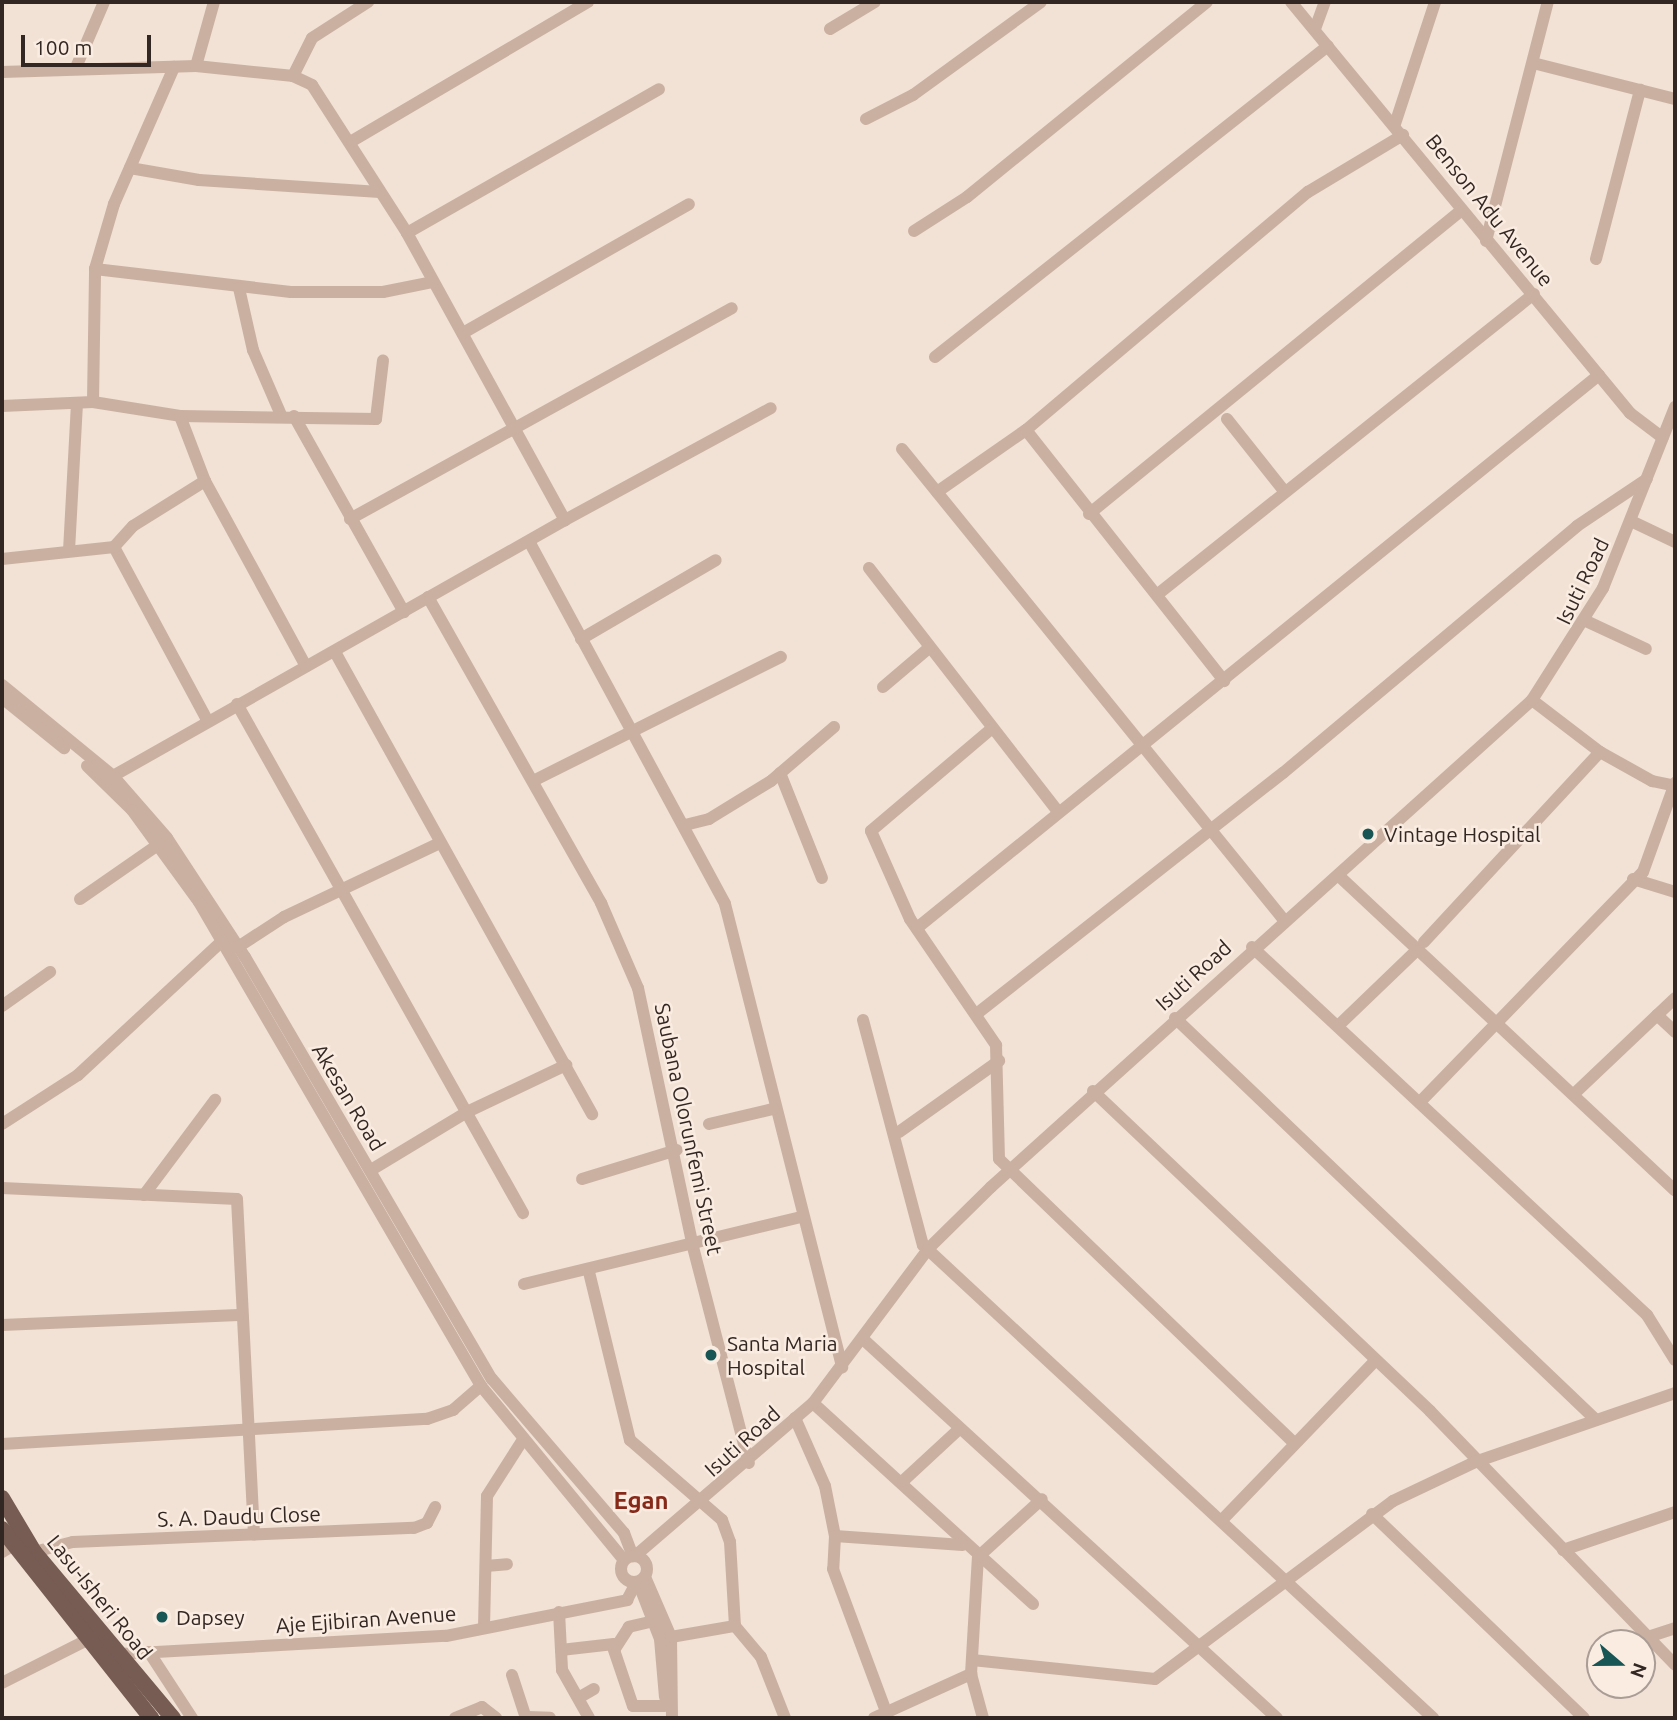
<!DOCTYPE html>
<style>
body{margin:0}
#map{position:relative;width:1677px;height:1720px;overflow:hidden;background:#f2e1d5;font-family:Ubuntu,sans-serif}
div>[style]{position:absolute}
.minor>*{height:12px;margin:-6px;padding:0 6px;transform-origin:6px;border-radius:6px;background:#cab0a1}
.minor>.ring{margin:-6px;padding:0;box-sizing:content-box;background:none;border:12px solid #cab0a1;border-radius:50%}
.major>*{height:16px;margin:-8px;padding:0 8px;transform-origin:8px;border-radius:8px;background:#775c54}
.dots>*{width:19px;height:19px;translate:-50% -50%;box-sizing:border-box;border:4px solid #faece1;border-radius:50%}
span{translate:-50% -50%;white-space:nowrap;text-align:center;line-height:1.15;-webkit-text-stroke:5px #faece1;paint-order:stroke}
.street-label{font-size:21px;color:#332724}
.poi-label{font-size:21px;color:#332724}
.left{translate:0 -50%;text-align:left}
.quarter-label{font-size:24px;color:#862919;font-weight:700}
.frame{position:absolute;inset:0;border:4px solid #332724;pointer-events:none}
.north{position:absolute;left:1586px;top:1629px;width:70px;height:70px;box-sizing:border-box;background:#faece1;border:2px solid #aa9d95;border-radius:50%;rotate:110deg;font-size:19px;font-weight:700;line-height:28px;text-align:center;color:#332724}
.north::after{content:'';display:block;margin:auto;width:24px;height:32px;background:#185655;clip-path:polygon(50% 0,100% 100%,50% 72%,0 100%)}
.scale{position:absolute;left:21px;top:35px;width:130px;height:32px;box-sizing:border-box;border:4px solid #332724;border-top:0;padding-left:9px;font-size:21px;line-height:24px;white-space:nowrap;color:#332724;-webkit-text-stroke:5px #faece1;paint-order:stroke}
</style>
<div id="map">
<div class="minor">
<div style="left:1291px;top:2px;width:533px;rotate:50.48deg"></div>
<div style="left:1630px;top:413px;width:41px;rotate:37.1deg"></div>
<div style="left:830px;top:29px;width:52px;rotate:-31deg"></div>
<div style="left:1315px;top:29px;width:29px;rotate:-70deg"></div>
<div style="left:1533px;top:63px;width:146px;rotate:14.2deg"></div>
<div style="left:77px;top:65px;width:69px;rotate:-66.8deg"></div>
<div style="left:196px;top:66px;width:66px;rotate:-74.3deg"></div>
<div style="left:2px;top:72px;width:194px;rotate:-1.8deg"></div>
<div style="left:196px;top:66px;width:98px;rotate:5.9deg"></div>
<div style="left:293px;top:76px;width:21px;rotate:25deg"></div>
<div style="left:312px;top:85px;width:176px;rotate:57.3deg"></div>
<div style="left:407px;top:233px;width:328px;rotate:61.2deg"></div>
<div style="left:565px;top:520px;width:519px;rotate:150.47deg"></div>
<div style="left:293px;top:76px;width:42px;rotate:-63.4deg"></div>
<div style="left:312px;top:38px;width:67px;rotate:-32.7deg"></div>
<div style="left:866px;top:119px;width:53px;rotate:-27.1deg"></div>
<div style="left:913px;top:95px;width:158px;rotate:-36deg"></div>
<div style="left:1395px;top:124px;width:128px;rotate:-71.8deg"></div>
<div style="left:352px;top:141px;width:274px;rotate:-30.5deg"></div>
<div style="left:130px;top:168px;width:70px;rotate:9.9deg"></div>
<div style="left:199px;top:180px;width:181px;rotate:3.8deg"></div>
<div style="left:914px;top:231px;width:63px;rotate:-32.7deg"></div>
<div style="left:967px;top:197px;width:309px;rotate:-39.1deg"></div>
<div style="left:407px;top:233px;width:290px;rotate:-29.7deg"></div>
<div style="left:1486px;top:241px;width:247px;rotate:-75.5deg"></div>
<div style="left:1596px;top:259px;width:175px;rotate:-75.4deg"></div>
<div style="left:95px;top:269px;width:197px;rotate:6.7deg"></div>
<div style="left:291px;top:292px;width:92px"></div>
<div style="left:383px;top:292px;width:50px;rotate:-11.5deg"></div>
<div style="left:239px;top:288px;width:64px;rotate:77.3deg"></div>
<div style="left:253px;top:350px;width:71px;rotate:66.7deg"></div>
<div style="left:463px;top:333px;width:260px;rotate:-29.7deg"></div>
<div style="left:935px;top:357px;width:501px;rotate:-38.36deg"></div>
<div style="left:93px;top:402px;width:133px;rotate:-89.1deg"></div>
<div style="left:95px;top:269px;width:68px;rotate:-73.7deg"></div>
<div style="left:114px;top:204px;width:150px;rotate:-66.3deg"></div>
<div style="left:2px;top:406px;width:91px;rotate:-2.5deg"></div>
<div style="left:93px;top:402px;width:88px;rotate:9.1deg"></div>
<div style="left:180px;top:416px;width:196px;rotate:0.9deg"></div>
<div style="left:376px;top:419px;width:59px;rotate:-83.2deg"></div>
<div style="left:180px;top:416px;width:70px;rotate:69deg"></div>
<div style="left:205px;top:481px;width:211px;rotate:61.4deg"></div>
<div style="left:294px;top:416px;width:225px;rotate:60.7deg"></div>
<div style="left:1227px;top:419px;width:92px;rotate:51.6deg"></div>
<div style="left:1026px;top:430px;width:320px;rotate:51.7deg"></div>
<div style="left:902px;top:449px;width:606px;rotate:50.96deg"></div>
<div style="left:937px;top:492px;width:108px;rotate:-34.9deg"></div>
<div style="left:1026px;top:430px;width:369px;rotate:-40.2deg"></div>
<div style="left:1308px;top:192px;width:111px;rotate:-31deg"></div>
<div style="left:1089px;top:514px;width:481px;rotate:-39.2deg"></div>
<div style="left:350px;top:519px;width:436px;rotate:-28.9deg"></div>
<div style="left:565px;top:520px;width:234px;rotate:-28.5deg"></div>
<div style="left:1631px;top:521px;width:49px;rotate:25.5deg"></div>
<div style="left:530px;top:543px;width:410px;rotate:61.6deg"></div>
<div style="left:725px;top:904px;width:478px;rotate:75.8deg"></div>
<div style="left:114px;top:547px;width:196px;rotate:61.7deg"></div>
<div style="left:69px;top:551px;width:147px;rotate:-86.9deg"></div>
<div style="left:2px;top:559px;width:113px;rotate:-6.1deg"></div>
<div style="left:114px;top:547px;width:28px;rotate:-48deg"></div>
<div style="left:133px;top:526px;width:85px;rotate:-32deg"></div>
<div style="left:869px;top:568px;width:306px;rotate:52.2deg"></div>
<div style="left:1158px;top:594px;width:481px;rotate:-38.6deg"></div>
<div style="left:428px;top:597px;width:352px;rotate:60.5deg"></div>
<div style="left:601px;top:903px;width:93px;rotate:66.5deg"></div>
<div style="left:638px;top:988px;width:265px;rotate:78deg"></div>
<div style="left:693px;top:1247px;width:223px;rotate:75.5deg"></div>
<div style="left:1586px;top:621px;width:66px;rotate:25deg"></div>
<div style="left:581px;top:639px;width:156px;rotate:-30.3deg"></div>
<div style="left:335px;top:652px;width:529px;rotate:60.91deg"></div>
<div style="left:2px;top:685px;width:144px;rotate:39.3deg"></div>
<div style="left:113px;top:776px;width:82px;rotate:48.9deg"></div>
<div style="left:167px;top:838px;width:142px;rotate:56.8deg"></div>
<div style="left:245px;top:957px;width:489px;rotate:59.7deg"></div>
<div style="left:492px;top:1379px;width:203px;rotate:49.4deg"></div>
<div style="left:624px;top:1533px;width:25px;rotate:69deg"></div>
<div style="left:883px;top:687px;width:60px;rotate:-40.3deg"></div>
<div style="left:2px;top:698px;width:80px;rotate:38.9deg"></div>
<div style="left:1532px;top:700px;width:86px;rotate:37.4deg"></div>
<div style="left:1600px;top:752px;width:60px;rotate:29.1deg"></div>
<div style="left:1652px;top:781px;width:24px;rotate:12deg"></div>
<div style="left:237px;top:704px;width:584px;rotate:60.67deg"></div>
<div style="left:990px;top:730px;width:156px;rotate:139.7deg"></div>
<div style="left:871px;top:831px;width:96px;rotate:66.1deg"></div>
<div style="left:910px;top:919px;width:153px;rotate:55.7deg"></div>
<div style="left:996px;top:1045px;width:114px;rotate:88.5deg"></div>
<div style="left:999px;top:1159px;width:408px;rotate:43.9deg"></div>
<div style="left:87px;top:766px;width:63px;rotate:44.4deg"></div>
<div style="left:132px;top:810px;width:114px;rotate:53.9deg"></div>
<div style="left:199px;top:902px;width:560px;rotate:59.77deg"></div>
<div style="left:481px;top:1386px;width:225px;rotate:50.6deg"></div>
<div style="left:780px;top:773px;width:113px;rotate:68.2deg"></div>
<div style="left:535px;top:780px;width:275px;rotate:-26.6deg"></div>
<div style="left:685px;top:825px;width:25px;rotate:-14deg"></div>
<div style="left:709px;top:819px;width:73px;rotate:-31.5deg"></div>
<div style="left:771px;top:781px;width:83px;rotate:-40.6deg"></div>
<div style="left:1339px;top:876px;width:460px;rotate:43.1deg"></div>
<div style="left:1633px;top:879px;width:44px;rotate:17.2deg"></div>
<div style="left:80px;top:899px;width:96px;rotate:-34.8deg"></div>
<div style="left:917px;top:928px;width:878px;rotate:-39.04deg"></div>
<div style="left:1424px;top:942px;width:259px;rotate:-47.2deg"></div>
<div style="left:238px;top:947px;width:55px;rotate:-33.1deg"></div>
<div style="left:284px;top:917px;width:173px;rotate:-25.4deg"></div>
<div style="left:1252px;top:947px;width:540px;rotate:42.97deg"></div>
<div style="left:1647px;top:1315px;width:53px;rotate:58.1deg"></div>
<div style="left:2px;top:1006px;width:59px;rotate:-35.3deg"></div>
<div style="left:979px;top:1012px;width:387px;rotate:-38.2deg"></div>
<div style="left:1283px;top:773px;width:384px;rotate:-40deg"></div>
<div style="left:1577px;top:526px;width:84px;rotate:-33.9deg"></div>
<div style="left:1657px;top:1015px;width:25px;rotate:43deg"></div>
<div style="left:1175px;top:1018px;width:582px;rotate:43.68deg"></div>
<div style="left:863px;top:1020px;width:233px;rotate:75.1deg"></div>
<div style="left:923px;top:1245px;width:696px;rotate:42.84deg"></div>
<div style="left:1339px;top:1025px;width:107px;rotate:-43.9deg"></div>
<div style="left:1093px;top:1091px;width:465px;rotate:43.5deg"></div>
<div style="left:1430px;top:1411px;width:353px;rotate:46deg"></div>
<div style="left:1575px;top:1093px;width:138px;rotate:-43.5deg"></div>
<div style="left:1420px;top:1102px;width:320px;rotate:-45.9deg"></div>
<div style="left:1643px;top:872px;width:95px;rotate:-70.2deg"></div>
<div style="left:2px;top:1124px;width:90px;rotate:-32.8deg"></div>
<div style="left:78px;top:1075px;width:197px;rotate:-42.9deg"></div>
<div style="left:709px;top:1124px;width:66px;rotate:-13.2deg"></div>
<div style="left:899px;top:1132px;width:123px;rotate:-35.4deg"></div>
<div style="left:371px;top:1170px;width:112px;rotate:-31.1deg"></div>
<div style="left:467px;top:1112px;width:110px;rotate:-25.4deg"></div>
<div style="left:582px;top:1179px;width:99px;rotate:-17deg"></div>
<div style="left:2px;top:1188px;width:235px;rotate:2.7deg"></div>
<div style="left:237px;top:1199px;width:336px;rotate:87.1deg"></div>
<div style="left:144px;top:1195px;width:119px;rotate:-53.2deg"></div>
<div style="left:589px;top:1272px;width:173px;rotate:76.3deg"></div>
<div style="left:630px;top:1440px;width:122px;rotate:41deg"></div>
<div style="left:722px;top:1520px;width:23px;rotate:70deg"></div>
<div style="left:730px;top:1542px;width:84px;rotate:86.6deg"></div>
<div style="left:735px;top:1626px;width:40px;rotate:50deg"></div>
<div style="left:761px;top:1657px;width:66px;rotate:68.5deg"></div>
<div style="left:524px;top:1284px;width:285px;rotate:-13.6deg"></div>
<div style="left:2px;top:1325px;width:237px;rotate:-2.4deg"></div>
<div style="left:864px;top:1340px;width:560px;rotate:42.47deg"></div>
<div style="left:813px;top:1403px;width:298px;rotate:42.4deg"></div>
<div style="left:795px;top:1418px;width:74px;rotate:66.2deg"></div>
<div style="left:825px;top:1486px;width:51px;rotate:78.7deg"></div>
<div style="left:835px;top:1536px;width:33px;rotate:93deg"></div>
<div style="left:833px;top:1569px;width:155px;rotate:69.6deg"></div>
<div style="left:2px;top:1444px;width:426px;rotate:-3.4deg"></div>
<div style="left:427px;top:1419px;width:28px;rotate:-19deg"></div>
<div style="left:453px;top:1410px;width:37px;rotate:-41deg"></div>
<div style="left:903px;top:1481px;width:72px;rotate:-42.8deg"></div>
<div style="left:1372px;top:1514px;width:294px;rotate:43.9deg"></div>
<div style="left:1222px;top:1520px;width:219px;rotate:-46.1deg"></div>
<div style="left:835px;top:1536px;width:128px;rotate:4deg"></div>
<div style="left:1563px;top:1550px;width:118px;rotate:-18.7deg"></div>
<div style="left:2px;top:1552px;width:12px;rotate:-31deg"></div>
<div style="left:34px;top:1552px;width:40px;rotate:-14.4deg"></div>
<div style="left:73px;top:1542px;width:341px;rotate:-2.4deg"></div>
<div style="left:414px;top:1528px;width:14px;rotate:-21deg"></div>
<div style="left:427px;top:1523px;width:18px;rotate:-63deg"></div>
<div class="ring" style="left:621px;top:1556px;width:14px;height:14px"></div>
<div style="left:635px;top:1556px;width:235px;rotate:-40.7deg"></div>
<div style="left:813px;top:1403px;width:192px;rotate:-53.2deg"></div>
<div style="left:928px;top:1249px;width:88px;rotate:-44.5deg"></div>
<div style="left:991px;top:1187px;width:728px;rotate:-41.99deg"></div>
<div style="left:1532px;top:700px;width:133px;rotate:-57.6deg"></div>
<div style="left:1603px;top:588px;width:195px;rotate:-68.3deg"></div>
<div style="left:486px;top:1566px;width:21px;rotate:-5deg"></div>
<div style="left:645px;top:1577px;width:65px;rotate:66.6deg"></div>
<div style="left:671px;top:1637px;width:81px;rotate:89.3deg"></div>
<div style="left:638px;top:1582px;width:61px;rotate:68.9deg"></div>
<div style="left:660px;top:1639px;width:58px;rotate:85.1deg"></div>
<div style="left:559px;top:1612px;width:38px;rotate:87deg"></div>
<div style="left:561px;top:1650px;width:53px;rotate:-6.5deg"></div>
<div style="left:654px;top:1621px;width:26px;rotate:167deg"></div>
<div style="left:629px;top:1627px;width:27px;rotate:123deg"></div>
<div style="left:614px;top:1650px;width:59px;rotate:71.3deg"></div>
<div style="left:633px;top:1706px;width:32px"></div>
<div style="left:484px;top:1628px;width:132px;rotate:-88.7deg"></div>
<div style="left:487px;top:1496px;width:65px;rotate:-57.5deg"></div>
<div style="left:1651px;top:1636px;width:25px;rotate:-18deg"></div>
<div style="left:671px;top:1637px;width:65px;rotate:-9.8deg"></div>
<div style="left:561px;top:1650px;width:20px;rotate:87deg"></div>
<div style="left:562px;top:1670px;width:55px;rotate:60.6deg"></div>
<div style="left:149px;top:1652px;width:79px;rotate:56.9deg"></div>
<div style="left:120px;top:1654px;width:326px;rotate:-3.2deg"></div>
<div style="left:446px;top:1636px;width:185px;rotate:-11.2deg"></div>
<div style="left:627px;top:1600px;width:19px;rotate:-62deg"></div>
<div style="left:972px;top:1660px;width:184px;rotate:5.9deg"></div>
<div style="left:1155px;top:1679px;width:297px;rotate:-36.8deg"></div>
<div style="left:1393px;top:1501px;width:91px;rotate:-25.4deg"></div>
<div style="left:1475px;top:1462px;width:212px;rotate:-19deg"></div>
<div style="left:512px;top:1675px;width:45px;rotate:72deg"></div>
<div style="left:2px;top:1683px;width:95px;rotate:-26.8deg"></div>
<div style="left:580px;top:1697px;width:16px;rotate:-30deg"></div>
<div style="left:527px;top:1717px;width:23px;rotate:2deg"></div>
<div style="left:455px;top:1718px;width:29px;rotate:-22deg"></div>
<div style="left:482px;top:1707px;width:18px;rotate:38deg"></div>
<div style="left:874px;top:1718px;width:107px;rotate:-24.4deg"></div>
<div style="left:983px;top:1718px;width:46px;rotate:-105.3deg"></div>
<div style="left:971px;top:1674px;width:117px;rotate:-86.6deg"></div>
<div style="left:978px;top:1557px;width:86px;rotate:-42.2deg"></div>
</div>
<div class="major">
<div style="left:2px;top:1498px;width:63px;rotate:59.3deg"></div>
<div style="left:34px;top:1552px;width:217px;rotate:50.1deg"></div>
<div style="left:2px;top:1529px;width:241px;rotate:51.7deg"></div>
</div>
<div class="dots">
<div style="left:1368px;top:834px;background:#185655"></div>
<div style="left:711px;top:1355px;background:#185655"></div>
<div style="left:162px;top:1617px;background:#185655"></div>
</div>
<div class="street-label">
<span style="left:1490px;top:210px;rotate:51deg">Benson Adu Avenue</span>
<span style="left:1582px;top:581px;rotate:-64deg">Isuti Road</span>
<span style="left:1193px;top:975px;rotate:-42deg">Isuti Road</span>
<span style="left:349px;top:1097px;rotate:59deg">Akesan Road</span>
<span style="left:689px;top:1129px;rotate:78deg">Saubana Olorunfemi Street</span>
<span style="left:742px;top:1441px;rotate:-42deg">Isuti Road</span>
<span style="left:239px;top:1516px;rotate:-2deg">S. A. Daudu Close</span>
<span style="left:100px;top:1597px;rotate:51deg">Lasu-Isheri Road</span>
<span style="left:366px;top:1619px;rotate:-4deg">Aje Ejibiran Avenue</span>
</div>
<div class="poi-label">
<span class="left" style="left:1384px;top:834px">Vintage Hospital</span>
<span class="left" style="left:727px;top:1355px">Santa Maria<br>Hospital</span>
<span class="left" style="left:176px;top:1617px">Dapsey</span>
</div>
<div class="quarter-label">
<span style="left:641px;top:1501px">Egan</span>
</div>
<div class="frame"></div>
<div class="north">N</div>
<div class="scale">100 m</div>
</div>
